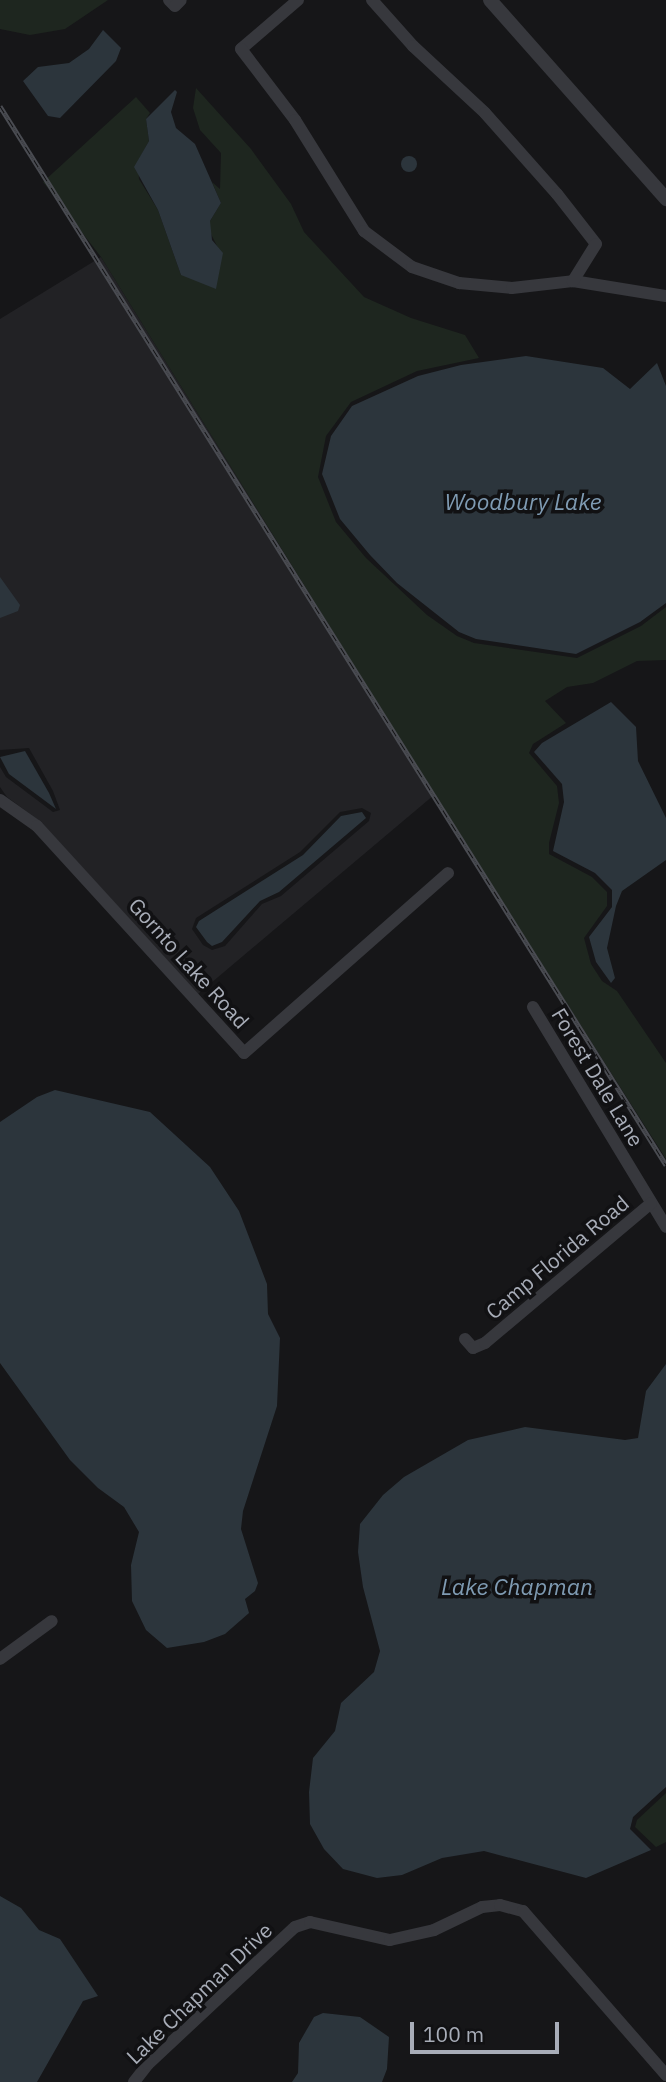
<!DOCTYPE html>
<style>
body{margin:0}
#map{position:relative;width:666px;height:2082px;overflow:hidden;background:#161618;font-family:"IBM Plex Sans",sans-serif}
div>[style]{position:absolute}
.built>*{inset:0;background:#222225}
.green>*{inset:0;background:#1e261f}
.water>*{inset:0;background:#2c353c}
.round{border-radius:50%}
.minor>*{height:12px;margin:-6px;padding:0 6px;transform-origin:6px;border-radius:6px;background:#37383d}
.tertiary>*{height:14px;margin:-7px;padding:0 7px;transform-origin:7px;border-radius:7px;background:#37383d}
.rail>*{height:5px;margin-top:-2.5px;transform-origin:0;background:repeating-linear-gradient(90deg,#111113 0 8px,#4a4c52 0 16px);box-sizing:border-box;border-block:2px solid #4a4c52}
span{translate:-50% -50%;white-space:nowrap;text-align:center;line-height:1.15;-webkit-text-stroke:7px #111113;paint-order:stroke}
.street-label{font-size:21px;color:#a8adb8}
.water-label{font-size:23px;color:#7f9bb3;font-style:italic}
.scale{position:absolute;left:410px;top:2022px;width:149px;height:32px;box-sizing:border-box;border:4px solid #a8adb8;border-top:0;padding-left:9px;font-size:21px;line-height:24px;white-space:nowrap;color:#a8adb8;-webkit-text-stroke:5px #111113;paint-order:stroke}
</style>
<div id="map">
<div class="built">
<div style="clip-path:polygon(evenodd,101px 257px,434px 795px,198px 994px,41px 822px,7px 797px,0 787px,0 767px,6px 777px,53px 812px,60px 810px,53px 791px,29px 748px,0 750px,0 319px,101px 257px,362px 808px,371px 813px,369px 821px,281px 896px,262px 904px,225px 946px,212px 950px,203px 945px,192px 929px,196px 918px,300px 852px,340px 812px,362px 808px)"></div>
</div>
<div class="green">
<div style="clip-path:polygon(0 0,108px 0,65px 29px,30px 35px,0 29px)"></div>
<div style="clip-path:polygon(196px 88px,251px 149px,291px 204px,304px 232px,364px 297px,411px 318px,465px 335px,479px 358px,417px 371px,351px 402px,326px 436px,318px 477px,336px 522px,366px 558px,427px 615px,457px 636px,474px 643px,577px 658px,641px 626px,666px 607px,666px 660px,637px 661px,593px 683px,567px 687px,545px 701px,566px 723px,533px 744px,529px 753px,557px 786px,559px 803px,549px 843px,549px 854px,592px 877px,607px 892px,607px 906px,584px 938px,591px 964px,602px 981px,617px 991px,666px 1063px,666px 1159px,434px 795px,101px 257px,43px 182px,136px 97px,150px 113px,146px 119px,149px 141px,138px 161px,139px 179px,158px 210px,181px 275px,219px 250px,210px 232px,210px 221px,221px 203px,212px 182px,220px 189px,221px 153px,200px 130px,193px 108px)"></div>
<div style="clip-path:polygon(666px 1793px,666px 1842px,656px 1847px,635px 1827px,637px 1820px)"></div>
</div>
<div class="water">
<div style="clip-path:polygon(103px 30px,121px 48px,116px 61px,60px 118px,48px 116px,23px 81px,38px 67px,69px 63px,89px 49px)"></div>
<div style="clip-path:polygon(175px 90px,177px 92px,171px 112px,176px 128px,195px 144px,221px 203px,210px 221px,212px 240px,223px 253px,216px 289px,181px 275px,158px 210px,134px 167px,149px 141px,146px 119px)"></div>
<div class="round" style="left:401px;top:156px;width:16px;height:16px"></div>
<div style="clip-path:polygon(526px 356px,603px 368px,630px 389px,657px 363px,666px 386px,666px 603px,640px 622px,576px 654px,476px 639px,459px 632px,397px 583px,370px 555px,340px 519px,322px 474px,331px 436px,352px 406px,418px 376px,461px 365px)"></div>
<div style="clip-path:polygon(0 577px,20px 605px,18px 611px,0 618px)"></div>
<div style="clip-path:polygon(611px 702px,636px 727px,638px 761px,666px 818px,666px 860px,622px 891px,616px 906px,607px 948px,615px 978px,611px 983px,596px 962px,589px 937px,612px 907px,612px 890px,595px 873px,553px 851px,564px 802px,562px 784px,534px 752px,542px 743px)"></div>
<div style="clip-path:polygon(25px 751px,49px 793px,56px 809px,9px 774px,0 757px)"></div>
<div style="clip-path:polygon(362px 812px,366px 818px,279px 892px,260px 901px,222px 942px,212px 946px,207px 942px,196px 927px,199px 921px,303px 855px,341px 816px)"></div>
<div style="clip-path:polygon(55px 1090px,150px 1112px,210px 1167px,239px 1211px,267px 1284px,268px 1314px,280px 1338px,277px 1406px,243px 1511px,241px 1529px,258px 1583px,255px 1591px,245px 1599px,249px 1613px,225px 1634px,204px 1642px,167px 1648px,146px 1630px,132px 1601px,131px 1565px,139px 1532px,124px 1507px,98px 1488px,70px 1460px,0 1363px,0 1122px,37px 1097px)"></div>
<div style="clip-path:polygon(666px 1364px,666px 1787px,633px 1817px,630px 1829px,651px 1850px,586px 1878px,484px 1851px,442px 1858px,402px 1875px,377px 1878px,343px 1869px,324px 1849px,310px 1824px,309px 1792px,313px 1758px,335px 1731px,341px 1703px,374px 1672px,380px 1651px,363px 1587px,358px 1552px,360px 1524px,383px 1495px,404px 1477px,468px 1440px,525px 1427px,625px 1440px,638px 1438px,646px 1391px)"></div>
<div style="clip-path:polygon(0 1896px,21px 1908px,39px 1930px,60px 1939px,98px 1996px,83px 2001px,37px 2082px,0 2082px)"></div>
<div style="clip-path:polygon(323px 2013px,360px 2017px,389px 2037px,387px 2069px,382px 2082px,292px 2082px,298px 2073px,299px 2043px,314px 2017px)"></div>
</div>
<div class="minor">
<div style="left:169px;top:0;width:8px;rotate:45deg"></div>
<div style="left:175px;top:6px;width:8px;rotate:-45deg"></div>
<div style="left:298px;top:0;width:75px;rotate:139.3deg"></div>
<div style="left:241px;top:49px;width:89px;rotate:52.7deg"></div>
<div style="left:295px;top:120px;width:131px;rotate:58.1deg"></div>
<div style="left:364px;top:231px;width:60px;rotate:36.9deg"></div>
<div style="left:412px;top:267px;width:50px;rotate:18.8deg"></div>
<div style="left:459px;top:283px;width:53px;rotate:5.4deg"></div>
<div style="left:512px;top:288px;width:61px;rotate:-6.5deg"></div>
<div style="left:573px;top:281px;width:94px;rotate:9.2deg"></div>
<div style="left:372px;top:0;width:62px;rotate:48.3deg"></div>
<div style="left:413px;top:46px;width:98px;rotate:42.9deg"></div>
<div style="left:485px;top:113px;width:108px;rotate:48.4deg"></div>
<div style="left:557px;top:194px;width:63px;rotate:52deg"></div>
<div style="left:596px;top:244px;width:44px;rotate:121.9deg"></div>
<div style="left:0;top:800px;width:45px;rotate:35.1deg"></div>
<div style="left:37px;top:826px;width:307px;rotate:47.6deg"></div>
<div style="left:244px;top:1053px;width:272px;rotate:-41.4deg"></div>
<div style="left:533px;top:1007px;width:257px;rotate:58.8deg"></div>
<div style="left:465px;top:1339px;width:12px;rotate:48deg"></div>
<div style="left:473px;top:1348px;width:13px;rotate:-23deg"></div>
<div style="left:485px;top:1343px;width:217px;rotate:-40.1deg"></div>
<div style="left:0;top:1659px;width:64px;rotate:-36.2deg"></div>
<div style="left:134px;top:2082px;width:23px;rotate:-52deg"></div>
<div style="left:148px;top:2064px;width:201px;rotate:-43deg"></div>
<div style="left:295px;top:1927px;width:16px;rotate:-18deg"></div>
<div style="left:310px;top:1922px;width:82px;rotate:12.7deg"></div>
<div style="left:390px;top:1940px;width:45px;rotate:-12.8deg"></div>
<div style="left:434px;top:1930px;width:53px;rotate:-25.6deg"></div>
<div style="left:482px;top:1907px;width:18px;rotate:-6deg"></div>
<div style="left:500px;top:1905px;width:24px;rotate:15deg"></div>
<div style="left:523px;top:1911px;width:218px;rotate:48.9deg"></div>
</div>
<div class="tertiary">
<div style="left:490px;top:0;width:266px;rotate:48.5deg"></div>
</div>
<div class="rail">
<div style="left:0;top:106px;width:1251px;rotate:57.83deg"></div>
</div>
<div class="street-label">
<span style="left:189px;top:963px;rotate:48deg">Gornto Lake Road</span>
<span style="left:598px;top:1077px;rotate:59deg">Forest Dale Lane</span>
<span style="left:557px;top:1257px;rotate:-40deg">Camp Florida Road</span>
<span style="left:199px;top:1993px;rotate:-44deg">Lake Chapman Drive</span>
</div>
<div class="water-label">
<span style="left:523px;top:501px">Woodbury Lake</span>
<span style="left:517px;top:1586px">Lake Chapman</span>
</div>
<div class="scale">100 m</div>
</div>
